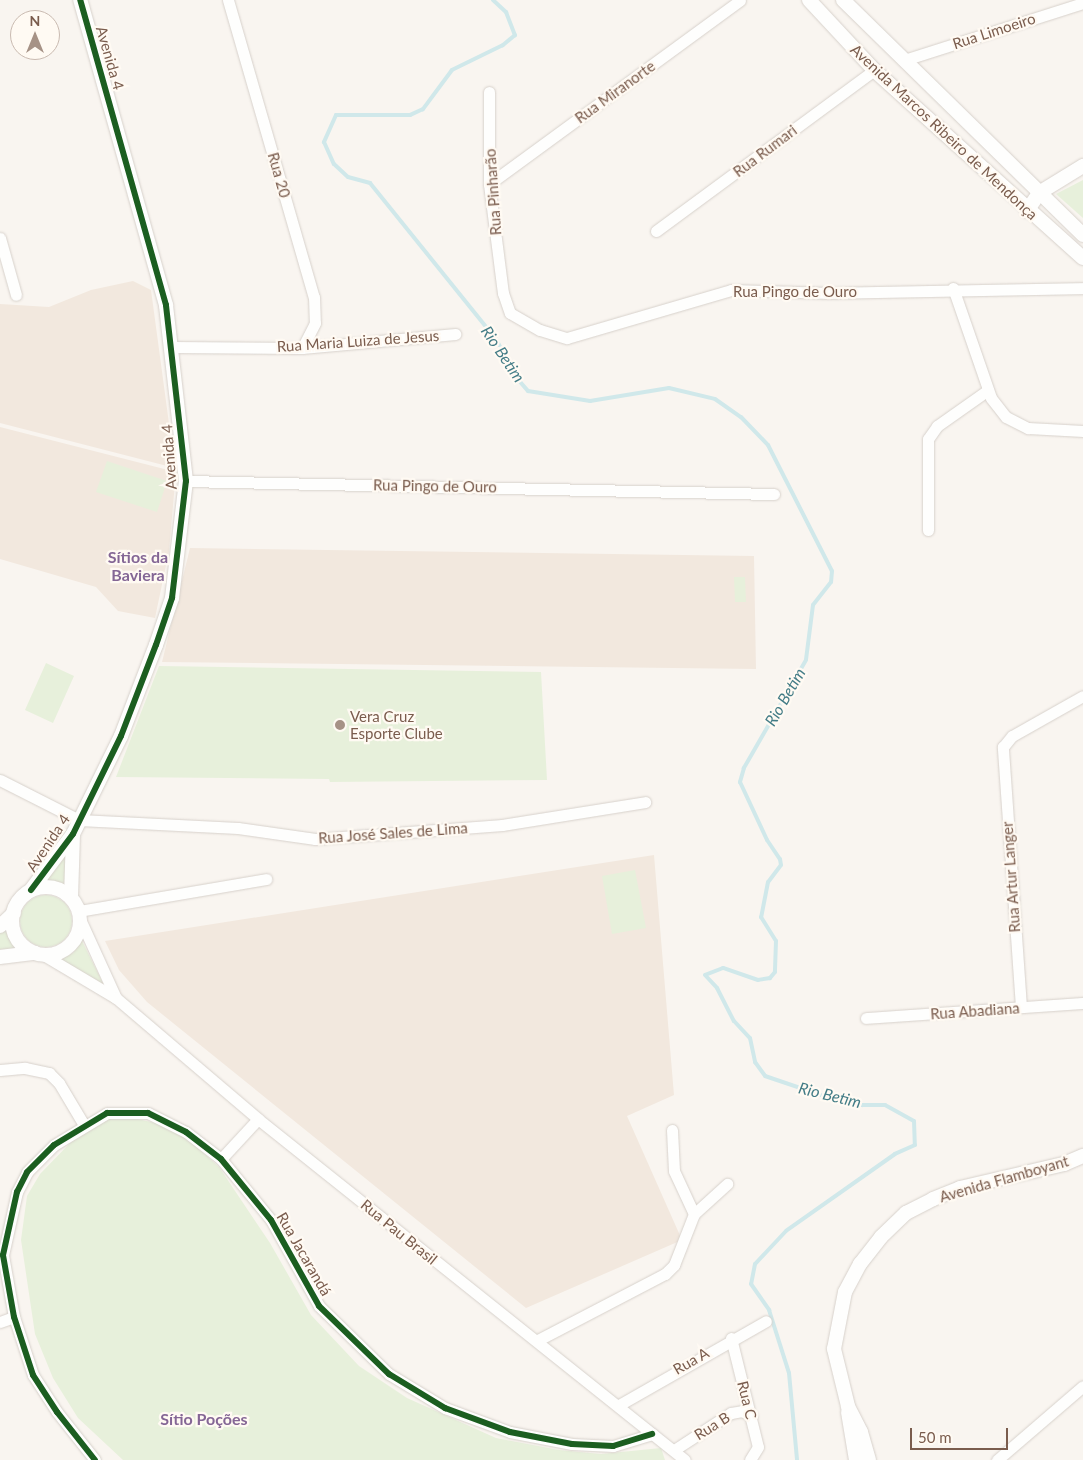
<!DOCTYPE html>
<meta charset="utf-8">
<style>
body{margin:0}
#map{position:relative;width:1083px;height:1460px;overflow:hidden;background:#f9f5f0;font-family:Lato,sans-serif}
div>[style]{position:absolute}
.residential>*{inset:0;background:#f2e8de}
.green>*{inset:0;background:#e7f0db}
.round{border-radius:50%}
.stream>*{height:4px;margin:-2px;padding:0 2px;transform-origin:2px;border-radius:2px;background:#d0e8ea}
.roads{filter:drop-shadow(0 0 1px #d7d1cb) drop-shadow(0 0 1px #d7d1cb)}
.minor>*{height:11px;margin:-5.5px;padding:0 5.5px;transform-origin:5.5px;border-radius:5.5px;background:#fefefd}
.tertiary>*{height:14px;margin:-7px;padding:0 7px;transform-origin:7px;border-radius:7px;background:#fefefd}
.tertiary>.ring{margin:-7px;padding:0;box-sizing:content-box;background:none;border:14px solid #fefefd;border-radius:50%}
.cycleway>*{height:6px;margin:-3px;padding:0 3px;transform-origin:3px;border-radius:3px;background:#1b5e20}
.dots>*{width:14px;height:14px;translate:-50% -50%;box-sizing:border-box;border:2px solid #fffaf3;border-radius:50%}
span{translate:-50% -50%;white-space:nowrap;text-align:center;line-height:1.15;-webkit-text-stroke:4.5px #fffaf3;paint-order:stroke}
.street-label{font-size:15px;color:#7a5c4d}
.poi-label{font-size:15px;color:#7a5c4d}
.left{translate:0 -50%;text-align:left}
.water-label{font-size:16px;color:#437c86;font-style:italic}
.neighbourhood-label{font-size:16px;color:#846695;font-weight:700}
.north{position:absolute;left:10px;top:10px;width:50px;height:50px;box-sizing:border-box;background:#fffaf3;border:1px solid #cabbb1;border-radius:50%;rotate:0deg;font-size:14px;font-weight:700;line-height:20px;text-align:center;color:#7a5c4d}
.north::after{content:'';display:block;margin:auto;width:18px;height:22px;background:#a69286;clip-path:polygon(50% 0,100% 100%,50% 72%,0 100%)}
.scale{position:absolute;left:910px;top:1428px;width:98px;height:22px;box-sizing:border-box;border:2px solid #7a5c4d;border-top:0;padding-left:6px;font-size:15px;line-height:18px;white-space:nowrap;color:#7a5c4d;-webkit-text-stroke:4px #fffaf3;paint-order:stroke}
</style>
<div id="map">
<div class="residential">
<div style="clip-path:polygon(133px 281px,151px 290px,175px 468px,0 423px,0 304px,49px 307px,91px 290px)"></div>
<div style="clip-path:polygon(0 427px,176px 472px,169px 551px,155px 618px,118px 611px,96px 587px,0 559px)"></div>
<div style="clip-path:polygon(190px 548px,754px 556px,756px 669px,162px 662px)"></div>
<div style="clip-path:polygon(654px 855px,674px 1095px,627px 1116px,682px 1240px,526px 1308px,147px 1002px,119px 970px,105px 941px)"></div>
</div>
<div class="green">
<div style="clip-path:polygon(1083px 180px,1083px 218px,1056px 194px)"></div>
<div style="clip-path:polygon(107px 461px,167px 481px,157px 512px,96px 492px)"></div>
<div style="clip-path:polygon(734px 577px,745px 577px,746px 602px,735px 602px)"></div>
<div style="clip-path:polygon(46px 663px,74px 676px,53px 723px,25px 710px)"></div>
<div style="clip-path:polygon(159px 666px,541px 672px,547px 780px,330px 782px,329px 779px,116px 777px)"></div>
<div style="clip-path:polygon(73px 837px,72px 891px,63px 886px,42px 883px)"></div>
<div style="clip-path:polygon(635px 870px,646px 928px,612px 934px,602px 876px)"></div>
<div class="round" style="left:20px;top:895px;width:52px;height:52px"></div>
<div style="clip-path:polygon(8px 922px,10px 932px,22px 948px,0 950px,0 929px)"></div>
<div style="clip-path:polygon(81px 939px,104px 985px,59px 959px,73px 953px)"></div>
<div style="clip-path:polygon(110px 1118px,133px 1118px,160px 1124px,189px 1140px,219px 1167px,270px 1243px,311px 1315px,359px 1366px,407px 1398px,496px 1438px,559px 1450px,601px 1454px,661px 1448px,665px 1460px,123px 1460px,78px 1418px,53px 1378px,35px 1334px,21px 1240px,27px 1196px,40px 1174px,73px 1140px)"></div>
</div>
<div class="stream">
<div style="left:493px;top:0;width:18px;rotate:43deg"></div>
<div style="left:506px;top:12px;width:25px;rotate:69deg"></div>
<div style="left:515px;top:35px;width:16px;rotate:140deg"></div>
<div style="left:503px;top:45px;width:57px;rotate:153.9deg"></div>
<div style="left:452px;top:70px;width:49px;rotate:126.6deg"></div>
<div style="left:423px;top:109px;width:14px;rotate:155deg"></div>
<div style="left:410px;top:115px;width:74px;rotate:180deg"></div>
<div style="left:336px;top:115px;width:30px;rotate:114deg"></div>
<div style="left:324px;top:142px;width:24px;rotate:66deg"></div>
<div style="left:334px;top:164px;width:19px;rotate:43deg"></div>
<div style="left:348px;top:177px;width:23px;rotate:15deg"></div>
<div style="left:370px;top:183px;width:201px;rotate:51.1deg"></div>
<div style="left:496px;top:339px;width:42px;rotate:62.8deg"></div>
<div style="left:515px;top:376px;width:20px;rotate:49deg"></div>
<div style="left:528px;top:391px;width:63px;rotate:9.2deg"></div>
<div style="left:590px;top:401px;width:80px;rotate:-9.3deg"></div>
<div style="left:669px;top:388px;width:47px;rotate:13.4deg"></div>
<div style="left:715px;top:399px;width:32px;rotate:35deg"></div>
<div style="left:741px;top:417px;width:39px;rotate:46deg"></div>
<div style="left:768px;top:445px;width:141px;rotate:63.1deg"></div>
<div style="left:832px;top:571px;width:11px;rotate:95deg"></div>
<div style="left:831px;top:582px;width:29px;rotate:128deg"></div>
<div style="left:813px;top:605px;width:55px;rotate:97.3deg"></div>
<div style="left:806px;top:660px;width:125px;rotate:119.9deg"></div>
<div style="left:744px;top:768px;width:15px;rotate:106deg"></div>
<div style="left:740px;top:782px;width:64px;rotate:65deg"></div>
<div style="left:767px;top:840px;width:23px;rotate:56deg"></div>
<div style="left:780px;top:859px;width:6px;rotate:81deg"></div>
<div style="left:781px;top:865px;width:21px;rotate:127deg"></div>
<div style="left:768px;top:882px;width:36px;rotate:101deg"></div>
<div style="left:761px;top:917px;width:28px;rotate:58deg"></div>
<div style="left:776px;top:941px;width:31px;rotate:92deg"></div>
<div style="left:775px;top:972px;width:8px;rotate:130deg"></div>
<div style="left:770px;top:978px;width:12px;rotate:171deg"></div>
<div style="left:758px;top:980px;width:37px;rotate:-161deg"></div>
<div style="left:723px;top:968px;width:19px;rotate:159deg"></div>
<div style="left:705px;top:975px;width:18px;rotate:47deg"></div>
<div style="left:717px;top:988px;width:37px;rotate:63deg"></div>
<div style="left:734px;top:1021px;width:23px;rotate:47deg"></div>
<div style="left:750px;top:1038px;width:25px;rotate:78deg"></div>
<div style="left:755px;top:1062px;width:17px;rotate:54deg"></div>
<div style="left:765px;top:1076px;width:65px;rotate:18.7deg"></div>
<div style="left:827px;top:1097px;width:36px;rotate:13deg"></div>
<div style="left:862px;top:1105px;width:23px"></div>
<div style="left:885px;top:1105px;width:33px;rotate:29deg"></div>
<div style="left:914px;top:1121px;width:24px;rotate:88deg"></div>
<div style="left:915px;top:1145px;width:22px;rotate:156deg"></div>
<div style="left:895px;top:1154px;width:133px;rotate:144.8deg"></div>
<div style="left:786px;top:1231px;width:45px;rotate:133.2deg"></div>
<div style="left:755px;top:1264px;width:20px;rotate:101deg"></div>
<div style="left:751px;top:1284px;width:32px;rotate:55deg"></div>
<div style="left:769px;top:1310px;width:66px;rotate:72.4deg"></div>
<div style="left:789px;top:1373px;width:87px;rotate:84.7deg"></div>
</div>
<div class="roads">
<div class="minor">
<div style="left:228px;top:0;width:309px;rotate:73.9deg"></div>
<div style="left:314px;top:297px;width:26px;rotate:88deg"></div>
<div style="left:315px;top:323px;width:28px;rotate:117deg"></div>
<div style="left:904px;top:60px;width:188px;rotate:-17.7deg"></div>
<div style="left:489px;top:92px;width:92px;rotate:90deg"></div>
<div style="left:489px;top:184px;width:110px;rotate:82.7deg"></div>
<div style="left:503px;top:293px;width:21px;rotate:71deg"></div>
<div style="left:510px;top:313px;width:34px;rotate:30deg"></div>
<div style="left:540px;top:330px;width:28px;rotate:17deg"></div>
<div style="left:567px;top:338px;width:171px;rotate:-16.3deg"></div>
<div style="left:731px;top:290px;width:99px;rotate:1.7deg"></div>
<div style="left:830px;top:293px;width:253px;rotate:-1.1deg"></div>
<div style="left:489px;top:184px;width:311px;rotate:-36.2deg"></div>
<div style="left:656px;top:231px;width:271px;rotate:-36.4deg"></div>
<div style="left:0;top:238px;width:59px;rotate:74.3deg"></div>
<div style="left:953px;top:288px;width:116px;rotate:70.9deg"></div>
<div style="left:991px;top:398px;width:24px;rotate:52deg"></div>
<div style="left:1006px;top:417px;width:25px;rotate:27deg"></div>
<div style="left:1028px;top:428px;width:55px;rotate:3.1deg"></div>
<div style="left:171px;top:347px;width:131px;rotate:0.4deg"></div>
<div style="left:302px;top:348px;width:154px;rotate:-5.2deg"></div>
<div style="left:186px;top:481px;width:588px;rotate:1.27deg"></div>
<div style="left:928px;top:530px;width:91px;rotate:-90deg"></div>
<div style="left:928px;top:439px;width:16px;rotate:-55deg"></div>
<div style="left:937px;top:426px;width:62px;rotate:-35.2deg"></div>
<div style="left:0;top:780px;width:89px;rotate:26.9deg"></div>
<div style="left:79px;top:820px;width:159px;rotate:2.9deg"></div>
<div style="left:238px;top:828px;width:78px;rotate:8.1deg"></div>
<div style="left:315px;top:839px;width:188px;rotate:-4.3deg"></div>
<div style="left:502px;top:825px;width:145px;rotate:-9.1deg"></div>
<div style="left:79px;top:911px;width:190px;rotate:-9.7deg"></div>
<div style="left:80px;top:919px;width:87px;rotate:65.5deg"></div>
<div style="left:42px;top:954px;width:86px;rotate:30.7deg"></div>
<div style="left:116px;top:998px;width:187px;rotate:40.4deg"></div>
<div style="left:258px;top:1119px;width:546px;rotate:38.61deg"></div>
<div style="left:1021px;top:1007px;width:261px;rotate:-94deg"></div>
<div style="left:1003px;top:747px;width:14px;rotate:-51deg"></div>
<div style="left:1012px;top:736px;width:81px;rotate:-29.4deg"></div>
<div style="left:866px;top:1018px;width:218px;rotate:-4deg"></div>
<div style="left:0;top:1070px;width:25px;rotate:-5deg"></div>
<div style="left:25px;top:1068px;width:25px;rotate:12deg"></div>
<div style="left:49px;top:1073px;width:14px;rotate:45deg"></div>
<div style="left:59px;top:1083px;width:49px;rotate:59.2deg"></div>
<div style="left:221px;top:1159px;width:54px;rotate:-47.2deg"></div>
<div style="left:694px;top:1214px;width:45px;rotate:-42.3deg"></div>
<div style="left:0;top:1322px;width:15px;rotate:-20deg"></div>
<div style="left:731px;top:1338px;width:112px;rotate:76.1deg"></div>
<div style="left:758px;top:1447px;width:15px;rotate:122deg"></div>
<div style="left:538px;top:1340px;width:143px;rotate:-27.5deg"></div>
<div style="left:665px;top:1274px;width:13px;rotate:-45deg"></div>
<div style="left:674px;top:1265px;width:55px;rotate:-68.6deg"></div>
<div style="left:694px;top:1214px;width:47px;rotate:-114.9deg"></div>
<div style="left:674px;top:1171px;width:41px;rotate:-92.8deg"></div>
<div style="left:619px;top:1405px;width:169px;rotate:-29.7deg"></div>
<div style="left:674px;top:1450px;width:68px;rotate:-33deg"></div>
<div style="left:731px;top:1413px;width:11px;rotate:-10deg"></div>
<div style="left:742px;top:1411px;width:11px;rotate:27deg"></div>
<div style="left:95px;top:1460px;width:61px;rotate:-128.4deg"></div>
<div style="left:57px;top:1412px;width:44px;rotate:-123deg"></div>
<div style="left:33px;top:1375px;width:61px;rotate:-108.1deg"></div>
<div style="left:14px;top:1317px;width:63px;rotate:-100.1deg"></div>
<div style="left:3px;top:1255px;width:65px;rotate:-77.5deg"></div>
<div style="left:17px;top:1192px;width:22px;rotate:-63deg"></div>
<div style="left:27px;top:1172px;width:38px;rotate:-45deg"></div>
<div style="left:54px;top:1145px;width:62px;rotate:-31.1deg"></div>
<div style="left:107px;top:1113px;width:41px"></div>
<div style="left:148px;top:1113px;width:42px;rotate:26.6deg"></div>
<div style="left:186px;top:1132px;width:44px;rotate:37.6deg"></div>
<div style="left:221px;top:1159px;width:79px;rotate:50.7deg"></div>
<div style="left:271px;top:1220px;width:98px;rotate:60.8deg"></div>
<div style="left:319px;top:1306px;width:98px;rotate:44.2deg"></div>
<div style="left:389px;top:1374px;width:66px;rotate:31.3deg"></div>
<div style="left:445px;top:1408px;width:69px;rotate:20.3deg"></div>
<div style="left:510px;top:1432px;width:63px;rotate:11deg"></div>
<div style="left:572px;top:1444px;width:41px;rotate:2.8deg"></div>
<div style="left:613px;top:1446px;width:41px;rotate:-17.1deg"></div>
<div style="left:997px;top:1460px;width:113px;rotate:-40.7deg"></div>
</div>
<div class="tertiary">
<div style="left:809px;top:0;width:96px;rotate:47.1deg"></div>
<div style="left:874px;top:70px;width:281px;rotate:42deg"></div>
<div style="left:843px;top:0;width:336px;rotate:44.4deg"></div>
<div style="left:1027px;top:211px;width:22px;rotate:-56deg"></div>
<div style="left:1039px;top:193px;width:52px;rotate:-31.5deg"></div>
<div class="ring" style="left:12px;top:887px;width:54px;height:54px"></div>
<div style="left:31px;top:890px;width:70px;rotate:-53.1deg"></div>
<div style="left:73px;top:834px;width:109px;rotate:-63.9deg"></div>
<div style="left:121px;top:736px;width:97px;rotate:-69deg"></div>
<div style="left:156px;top:645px;width:50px;rotate:-71.2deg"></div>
<div style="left:172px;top:598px;width:118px;rotate:-83.2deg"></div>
<div style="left:186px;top:481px;width:177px;rotate:-96.5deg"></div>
<div style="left:166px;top:305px;width:317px;rotate:-105.7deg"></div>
<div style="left:71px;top:898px;width:64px;rotate:-88.2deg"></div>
<div style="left:0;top:926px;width:19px;rotate:-43deg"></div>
<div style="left:0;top:957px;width:35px;rotate:-7deg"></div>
<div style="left:848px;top:1412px;width:49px;rotate:80.5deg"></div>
<div style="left:869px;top:1460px;width:29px;rotate:-106deg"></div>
<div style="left:861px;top:1432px;width:29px;rotate:-117deg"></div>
<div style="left:848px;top:1406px;width:59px;rotate:-103.8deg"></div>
<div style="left:834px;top:1349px;width:58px;rotate:-79.1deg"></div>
<div style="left:845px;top:1292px;width:32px;rotate:-62deg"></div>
<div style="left:860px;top:1264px;width:34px;rotate:-52deg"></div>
<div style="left:881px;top:1237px;width:35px;rotate:-44deg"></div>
<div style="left:906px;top:1213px;width:30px;rotate:-27deg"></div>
<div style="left:933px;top:1199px;width:29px;rotate:-22deg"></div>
<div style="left:960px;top:1188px;width:107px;rotate:-13deg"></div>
<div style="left:1064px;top:1164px;width:21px;rotate:-23deg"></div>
</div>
</div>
<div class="cycleway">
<div style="left:31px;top:890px;width:70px;rotate:-53.1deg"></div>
<div style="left:73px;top:834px;width:109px;rotate:-63.9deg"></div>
<div style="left:121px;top:736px;width:97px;rotate:-69deg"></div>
<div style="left:156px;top:645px;width:50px;rotate:-71.2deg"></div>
<div style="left:172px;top:598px;width:118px;rotate:-83.2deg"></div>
<div style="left:186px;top:481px;width:177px;rotate:-96.5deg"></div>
<div style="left:166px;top:305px;width:317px;rotate:-105.7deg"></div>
<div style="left:95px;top:1460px;width:61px;rotate:-128.4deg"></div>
<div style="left:57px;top:1412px;width:44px;rotate:-123deg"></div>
<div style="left:33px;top:1375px;width:61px;rotate:-108.1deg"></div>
<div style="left:14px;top:1317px;width:63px;rotate:-100.1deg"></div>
<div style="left:3px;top:1255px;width:65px;rotate:-77.5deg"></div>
<div style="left:17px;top:1192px;width:22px;rotate:-63deg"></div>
<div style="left:27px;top:1172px;width:38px;rotate:-45deg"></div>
<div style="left:54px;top:1145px;width:62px;rotate:-31.1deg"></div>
<div style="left:107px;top:1113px;width:41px"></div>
<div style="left:148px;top:1113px;width:42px;rotate:26.6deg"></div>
<div style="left:186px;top:1132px;width:44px;rotate:37.6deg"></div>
<div style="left:221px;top:1159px;width:79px;rotate:50.7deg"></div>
<div style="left:271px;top:1220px;width:98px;rotate:60.8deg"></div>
<div style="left:319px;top:1306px;width:98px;rotate:44.2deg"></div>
<div style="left:389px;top:1374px;width:66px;rotate:31.3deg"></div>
<div style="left:445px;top:1408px;width:69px;rotate:20.3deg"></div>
<div style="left:510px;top:1432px;width:63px;rotate:11deg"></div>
<div style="left:572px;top:1444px;width:41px;rotate:2.8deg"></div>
<div style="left:613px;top:1446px;width:41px;rotate:-17.1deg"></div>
</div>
<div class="dots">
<div style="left:340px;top:725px;background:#a69286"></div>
</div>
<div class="street-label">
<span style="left:994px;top:31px;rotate:-18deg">Rua Limoeiro</span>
<span style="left:110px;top:58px;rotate:74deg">Avenida 4</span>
<span style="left:615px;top:92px;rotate:-36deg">Rua Miranorte</span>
<span style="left:944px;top:132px;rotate:43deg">Avenida Marcos Ribeiro de Mendonça</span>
<span style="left:765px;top:151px;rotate:-37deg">Rua Rumari</span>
<span style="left:279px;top:175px;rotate:74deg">Rua 20</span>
<span style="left:493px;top:192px;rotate:-94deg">Rua Pinharão</span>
<span style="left:795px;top:292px">Rua Pingo de Ouro</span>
<span style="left:358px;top:341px;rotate:-4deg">Rua Maria Luiza de Jesus</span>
<span style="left:169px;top:457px;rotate:-94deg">Avenida 4</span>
<span style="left:435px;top:486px;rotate:1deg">Rua Pingo de Ouro</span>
<span style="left:393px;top:833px;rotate:-4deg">Rua José Sales de Lima</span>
<span style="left:48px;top:843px;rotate:-56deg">Avenida 4</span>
<span style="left:1011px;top:877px;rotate:-94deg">Rua Artur Langer</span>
<span style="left:975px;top:1011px;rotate:-4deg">Rua Abadiana</span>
<span style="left:1004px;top:1179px;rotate:-16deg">Avenida Flamboyant</span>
<span style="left:399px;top:1232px;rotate:39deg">Rua Pau Brasil</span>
<span style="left:304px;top:1254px;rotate:60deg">Rua Jacarandá</span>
<span style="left:691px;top:1361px;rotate:-30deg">Rua A</span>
<span style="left:747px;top:1400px;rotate:76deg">Rua C</span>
<span style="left:712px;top:1426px;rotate:-32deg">Rua B</span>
</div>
<div class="poi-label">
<span class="left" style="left:350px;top:725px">Vera Cruz<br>Esporte Clube</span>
</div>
<div class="water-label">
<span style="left:503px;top:354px;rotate:56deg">Rio Betim</span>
<span style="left:785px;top:697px;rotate:-60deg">Rio Betim</span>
<span style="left:830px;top:1095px;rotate:14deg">Rio Betim</span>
</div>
<div class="neighbourhood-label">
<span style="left:138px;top:566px">Sítios da<br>Baviera</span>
<span style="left:204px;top:1419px">Sítio Poções</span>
</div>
<div class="north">N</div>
<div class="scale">50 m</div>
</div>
